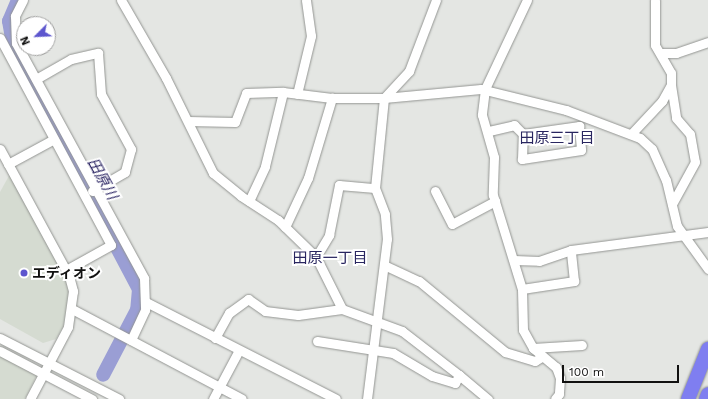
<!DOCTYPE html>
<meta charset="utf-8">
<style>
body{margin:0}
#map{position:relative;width:708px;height:399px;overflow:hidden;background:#e4e6e3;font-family:"Work Sans","Noto Sans JP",sans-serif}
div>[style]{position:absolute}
.built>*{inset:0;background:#d5dbd1}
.river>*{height:14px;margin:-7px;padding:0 7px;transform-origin:7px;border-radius:7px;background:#9a9ed4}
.roads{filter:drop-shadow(0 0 1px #939592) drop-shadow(0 0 1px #939592)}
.minor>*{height:9px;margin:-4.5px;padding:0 4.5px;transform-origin:4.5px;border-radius:4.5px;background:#fff}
.highway>*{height:14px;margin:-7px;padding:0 7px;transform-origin:7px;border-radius:7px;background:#7f7ef0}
.dots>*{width:11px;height:11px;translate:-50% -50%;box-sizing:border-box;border:2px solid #fff;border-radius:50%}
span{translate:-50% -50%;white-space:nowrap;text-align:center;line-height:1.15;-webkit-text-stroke:4px #fff;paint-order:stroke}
.poi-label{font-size:14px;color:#111110;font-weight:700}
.left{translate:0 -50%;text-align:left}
.neighbourhood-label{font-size:15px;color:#292660}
.water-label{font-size:15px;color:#241e5e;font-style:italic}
.north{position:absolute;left:16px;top:16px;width:40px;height:40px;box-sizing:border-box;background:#fff;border:1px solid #a0a09f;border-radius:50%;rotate:246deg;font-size:11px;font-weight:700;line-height:16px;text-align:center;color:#111110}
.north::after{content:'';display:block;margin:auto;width:14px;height:18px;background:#5d56ce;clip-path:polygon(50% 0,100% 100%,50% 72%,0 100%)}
.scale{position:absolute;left:562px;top:365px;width:117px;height:18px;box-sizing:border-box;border:2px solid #111110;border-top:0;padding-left:5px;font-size:12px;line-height:14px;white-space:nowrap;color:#111110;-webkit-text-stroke:3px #fff;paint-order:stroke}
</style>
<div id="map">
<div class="built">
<div style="clip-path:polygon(10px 174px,67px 279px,70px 301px,65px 324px,56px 339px,43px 343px,0 319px,0 192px)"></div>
<div style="clip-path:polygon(0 352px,37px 375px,25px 399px,0 399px)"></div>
</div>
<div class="river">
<div style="left:18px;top:0;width:23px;rotate:113deg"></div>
<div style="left:9px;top:21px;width:35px;rotate:80deg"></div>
<div style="left:15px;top:55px;width:265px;rotate:62.1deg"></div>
<div style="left:139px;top:289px;width:21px;rotate:95deg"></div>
<div style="left:137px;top:310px;width:73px;rotate:117.6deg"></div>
</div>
<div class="roads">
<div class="minor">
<div style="left:23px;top:0;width:18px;rotate:117deg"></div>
<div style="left:15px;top:16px;width:27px;rotate:88deg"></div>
<div style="left:16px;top:43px;width:268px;rotate:61.4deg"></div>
<div style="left:144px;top:278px;width:32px;rotate:88deg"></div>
<div style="left:145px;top:310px;width:33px;rotate:115deg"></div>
<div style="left:121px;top:0;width:90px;rotate:60deg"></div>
<div style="left:166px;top:78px;width:106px;rotate:63.7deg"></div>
<div style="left:213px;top:173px;width:36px;rotate:39deg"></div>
<div style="left:241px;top:196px;width:44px;rotate:33deg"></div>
<div style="left:278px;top:220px;width:53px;rotate:44.2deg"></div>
<div style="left:316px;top:257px;width:58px;rotate:63.4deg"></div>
<div style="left:342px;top:309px;width:64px;rotate:20.1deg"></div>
<div style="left:402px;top:331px;width:72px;rotate:37.7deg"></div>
<div style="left:527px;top:0;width:98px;rotate:115.3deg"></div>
<div style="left:485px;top:89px;width:26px;rotate:97deg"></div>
<div style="left:482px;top:115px;width:44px;rotate:74.1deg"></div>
<div style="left:494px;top:157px;width:38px;rotate:92deg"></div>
<div style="left:493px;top:195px;width:98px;rotate:72.9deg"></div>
<div style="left:522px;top:289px;width:41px;rotate:88.6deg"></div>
<div style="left:523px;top:330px;width:21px;rotate:61deg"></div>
<div style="left:533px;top:348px;width:30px;rotate:40deg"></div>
<div style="left:556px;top:367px;width:12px;rotate:70deg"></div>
<div style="left:560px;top:378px;width:16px;rotate:94deg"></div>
<div style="left:559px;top:394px;width:6px;rotate:129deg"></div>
<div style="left:0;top:38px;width:235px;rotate:61.8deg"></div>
<div style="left:111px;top:245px;width:51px;rotate:150.9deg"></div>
<div style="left:660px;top:53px;width:16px"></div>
<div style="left:676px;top:53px;width:34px;rotate:-19deg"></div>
<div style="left:36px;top:79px;width:40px;rotate:-29.7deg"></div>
<div style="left:71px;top:59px;width:28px;rotate:-13deg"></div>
<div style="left:98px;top:53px;width:41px;rotate:85.8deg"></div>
<div style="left:101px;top:94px;width:63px;rotate:61.4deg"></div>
<div style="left:131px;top:149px;width:24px;rotate:105deg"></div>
<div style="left:125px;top:172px;width:38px;rotate:150deg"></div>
<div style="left:671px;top:85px;width:33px;rotate:81deg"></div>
<div style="left:676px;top:118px;width:21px;rotate:49deg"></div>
<div style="left:690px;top:134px;width:28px;rotate:80deg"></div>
<div style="left:695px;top:162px;width:48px;rotate:118.7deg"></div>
<div style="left:297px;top:94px;width:60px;rotate:-76.4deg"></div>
<div style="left:311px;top:36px;width:36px;rotate:-98deg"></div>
<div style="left:188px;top:121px;width:47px;rotate:1.2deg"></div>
<div style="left:235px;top:122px;width:31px;rotate:-69deg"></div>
<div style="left:246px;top:93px;width:37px;rotate:-2deg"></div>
<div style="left:489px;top:131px;width:26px;rotate:-13deg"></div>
<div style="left:514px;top:125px;width:13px;rotate:45deg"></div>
<div style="left:523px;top:134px;width:57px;rotate:-8.1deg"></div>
<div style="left:579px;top:126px;width:24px;rotate:85deg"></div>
<div style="left:581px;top:150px;width:60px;rotate:171.3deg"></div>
<div style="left:522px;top:159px;width:25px;rotate:-88deg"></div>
<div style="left:632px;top:133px;width:44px;rotate:-46.8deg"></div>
<div style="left:662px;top:101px;width:18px;rotate:-61deg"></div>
<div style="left:671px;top:85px;width:12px;rotate:-90deg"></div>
<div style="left:671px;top:73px;width:32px;rotate:-120deg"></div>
<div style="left:655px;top:45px;width:45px;rotate:-90deg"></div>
<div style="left:0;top:149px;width:145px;rotate:61.5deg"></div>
<div style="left:69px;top:276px;width:16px;rotate:75deg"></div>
<div style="left:73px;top:291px;width:36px;rotate:98deg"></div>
<div style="left:68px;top:327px;width:81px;rotate:117.8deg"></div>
<div style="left:8px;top:164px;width:52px;rotate:-28.5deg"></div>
<div style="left:435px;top:191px;width:37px;rotate:63deg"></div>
<div style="left:452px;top:224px;width:49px;rotate:-28.1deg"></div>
<div style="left:249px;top:201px;width:38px;rotate:-65deg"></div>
<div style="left:265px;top:166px;width:76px;rotate:-76.3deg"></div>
<div style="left:283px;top:92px;width:49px;rotate:7deg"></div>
<div style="left:332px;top:98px;width:52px"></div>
<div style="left:384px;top:98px;width:97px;rotate:-5.3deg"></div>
<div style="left:481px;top:89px;width:88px;rotate:13.9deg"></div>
<div style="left:566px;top:110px;width:79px;rotate:20.7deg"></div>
<div style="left:640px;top:138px;width:16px;rotate:43deg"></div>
<div style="left:652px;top:149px;width:34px;rotate:66deg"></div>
<div style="left:666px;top:180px;width:47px;rotate:76.6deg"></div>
<div style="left:677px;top:226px;width:53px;rotate:54.2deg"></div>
<div style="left:285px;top:227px;width:54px;rotate:-64.9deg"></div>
<div style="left:308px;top:178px;width:84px;rotate:-73.3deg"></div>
<div style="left:316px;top:257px;width:26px;rotate:-59deg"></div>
<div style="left:329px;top:235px;width:51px;rotate:-78.7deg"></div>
<div style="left:339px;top:185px;width:36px;rotate:5deg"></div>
<div style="left:514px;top:260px;width:25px;rotate:2deg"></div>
<div style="left:539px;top:261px;width:34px;rotate:-19deg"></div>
<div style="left:571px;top:250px;width:138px;rotate:-7.5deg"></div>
<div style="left:384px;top:265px;width:38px;rotate:25deg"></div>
<div style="left:419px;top:281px;width:112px;rotate:39.5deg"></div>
<div style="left:505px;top:352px;width:31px;rotate:17deg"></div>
<div style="left:535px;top:361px;width:9px;rotate:-32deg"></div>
<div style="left:522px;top:289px;width:53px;rotate:-8.7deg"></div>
<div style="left:574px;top:281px;width:31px;rotate:-96deg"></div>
<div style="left:146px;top:302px;width:213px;rotate:27deg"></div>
<div style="left:72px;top:309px;width:192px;rotate:27.9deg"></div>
<div style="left:0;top:338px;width:134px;rotate:27.1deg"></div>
<div style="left:215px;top:338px;width:29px;rotate:-61deg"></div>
<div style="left:229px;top:313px;width:24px;rotate:-36deg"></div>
<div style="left:248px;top:299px;width:21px;rotate:35deg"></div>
<div style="left:265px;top:311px;width:33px;rotate:7deg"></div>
<div style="left:298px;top:315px;width:44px;rotate:-7.8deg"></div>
<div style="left:317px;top:341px;width:77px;rotate:9deg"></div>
<div style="left:393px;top:353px;width:45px;rotate:30.5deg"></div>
<div style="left:432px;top:376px;width:24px;rotate:17deg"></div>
<div style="left:455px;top:383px;width:9px;rotate:-63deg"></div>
<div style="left:459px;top:375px;width:38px;rotate:40deg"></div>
<div style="left:533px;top:348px;width:49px;rotate:-3.5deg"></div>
<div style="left:0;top:351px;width:104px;rotate:27.6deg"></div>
<div style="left:213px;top:399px;width:55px;rotate:-62deg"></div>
<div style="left:367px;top:399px;width:161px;rotate:-82.9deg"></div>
<div style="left:387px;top:239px;width:25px;rotate:-95deg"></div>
<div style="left:385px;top:214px;width:28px;rotate:-111deg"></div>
<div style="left:375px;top:188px;width:90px;rotate:-84.3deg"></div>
<div style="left:384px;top:98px;width:37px;rotate:-47deg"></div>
<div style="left:409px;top:71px;width:76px;rotate:-69.2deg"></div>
</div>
<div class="highway">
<div style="left:688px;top:399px;width:54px;rotate:-68.2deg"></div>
<div style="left:706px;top:399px;width:5px;rotate:-68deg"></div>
</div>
</div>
<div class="dots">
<div style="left:24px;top:273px;background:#5d56ce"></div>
</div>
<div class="poi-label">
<span class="left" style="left:32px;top:273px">エディオン</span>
</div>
<div class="neighbourhood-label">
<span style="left:557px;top:139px">田原三丁目</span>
<span style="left:330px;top:259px">田原一丁目</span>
</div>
<div class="water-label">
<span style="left:102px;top:179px;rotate:61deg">田原川</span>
</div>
<div class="north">N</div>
<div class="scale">100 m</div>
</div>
